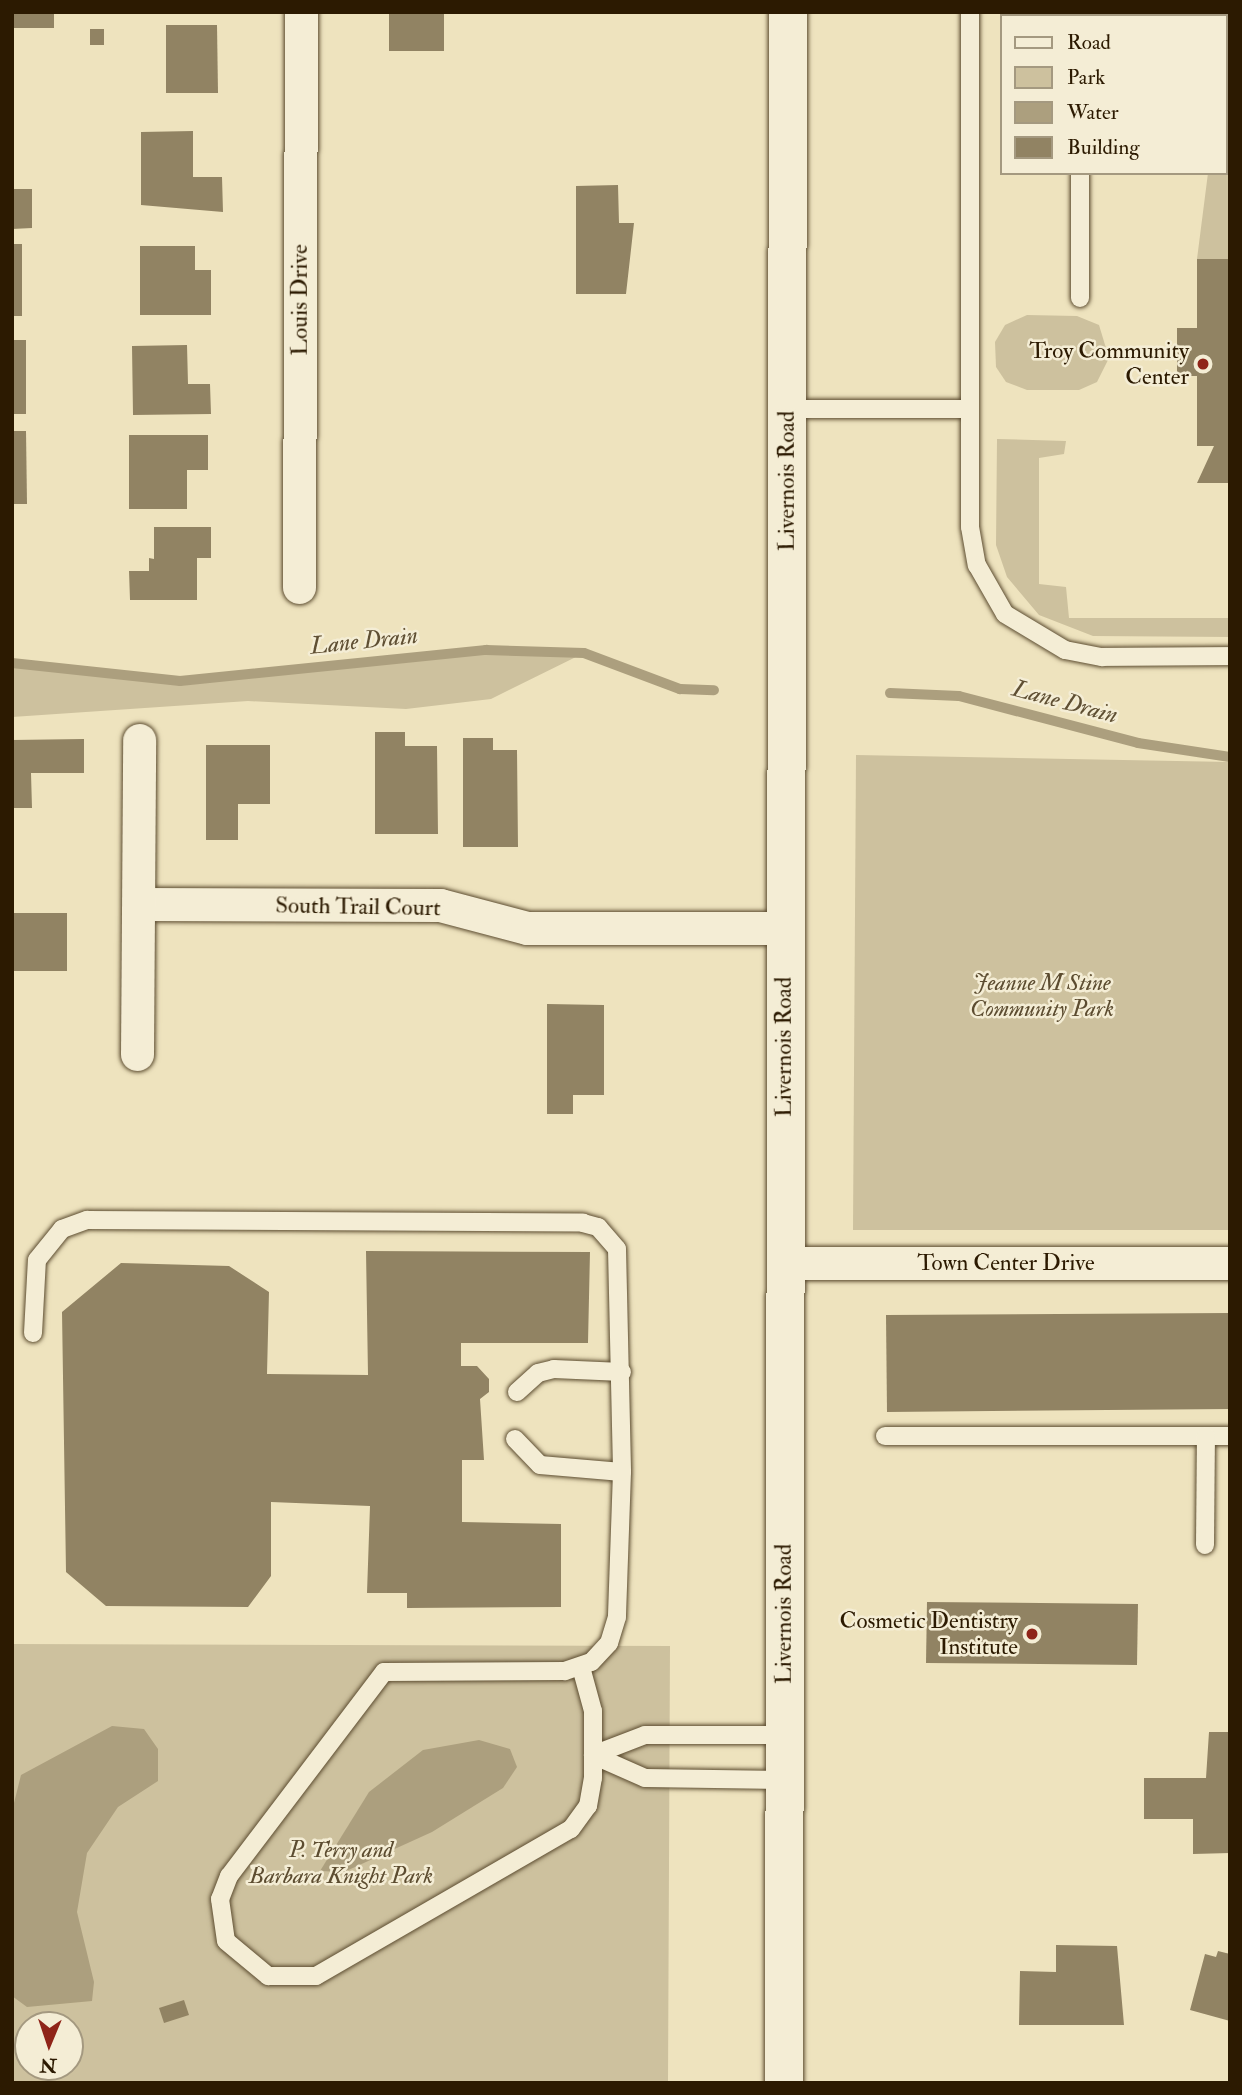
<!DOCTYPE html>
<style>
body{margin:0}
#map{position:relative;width:1242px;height:2095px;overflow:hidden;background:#eee3be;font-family:"IM FELL Double Pica",serif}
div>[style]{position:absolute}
.green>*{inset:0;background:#cdc19e}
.water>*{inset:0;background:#ac9f7e}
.stream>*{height:10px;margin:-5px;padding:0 5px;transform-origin:5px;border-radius:5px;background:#ac9f7e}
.building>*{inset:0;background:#918363}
.roads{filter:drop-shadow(0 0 2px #5c4c30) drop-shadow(0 0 2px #5c4c30)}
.service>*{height:18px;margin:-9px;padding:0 9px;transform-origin:9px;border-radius:9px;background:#f4edd5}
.minor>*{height:33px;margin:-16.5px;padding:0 16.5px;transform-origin:16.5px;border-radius:16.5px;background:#f4edd5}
.secondary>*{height:38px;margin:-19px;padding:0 19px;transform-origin:19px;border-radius:19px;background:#f4edd5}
.dots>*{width:19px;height:19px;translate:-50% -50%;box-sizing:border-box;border:4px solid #f4edd5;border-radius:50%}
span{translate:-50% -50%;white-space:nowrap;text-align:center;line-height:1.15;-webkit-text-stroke:5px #f4edd5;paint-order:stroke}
.street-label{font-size:23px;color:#2c1a01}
.poi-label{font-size:23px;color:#2c1a01}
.right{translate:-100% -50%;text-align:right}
.park-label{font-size:23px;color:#5c4c30;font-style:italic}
.water-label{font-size:24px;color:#5f4f33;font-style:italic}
.frame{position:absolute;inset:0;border:14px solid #2c1a01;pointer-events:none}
.legend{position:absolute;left:1000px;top:14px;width:228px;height:161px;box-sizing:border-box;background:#f4edd5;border:2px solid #a49980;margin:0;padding:9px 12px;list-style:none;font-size:21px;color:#2c1a01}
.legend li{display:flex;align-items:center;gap:14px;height:35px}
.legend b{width:35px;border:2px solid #a49980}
.north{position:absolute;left:14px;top:2011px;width:70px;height:70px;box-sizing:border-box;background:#f4edd5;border:2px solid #a49980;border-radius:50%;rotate:182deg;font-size:19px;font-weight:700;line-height:28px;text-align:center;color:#2c1a01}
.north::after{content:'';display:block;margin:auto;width:24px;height:32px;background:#8f2418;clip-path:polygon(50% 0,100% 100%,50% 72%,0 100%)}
</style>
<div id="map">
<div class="green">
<div style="clip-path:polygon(1230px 112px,1230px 259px,1197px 259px,1208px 173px,1226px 173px)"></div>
<div style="clip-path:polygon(1027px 315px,1077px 316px,1099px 325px,1109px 358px,1097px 382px,1079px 390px,1027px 390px,1006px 382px,996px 367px,995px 342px,1005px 325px)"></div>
<div style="clip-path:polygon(997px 439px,1066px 441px,1064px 454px,1039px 458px,1039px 584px,1066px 587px,1069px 618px,1230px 618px,1230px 637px,1093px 636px,1039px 615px,1007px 577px,996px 545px)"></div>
<div style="clip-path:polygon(486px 650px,584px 653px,491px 699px,406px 709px,248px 701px,12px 717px,12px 662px,180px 681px)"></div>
<div style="clip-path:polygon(856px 755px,1230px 762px,1230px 1230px,853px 1230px)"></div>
<div style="clip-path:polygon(evenodd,12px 1644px,670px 1646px,668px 2083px,12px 2083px,12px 1644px,28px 2025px,70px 2025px,70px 2067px,28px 2067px,28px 2025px)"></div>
</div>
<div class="water">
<div style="clip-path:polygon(112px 1726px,144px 1729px,158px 1749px,158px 1781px,118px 1807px,87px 1853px,77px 1912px,94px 1982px,92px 2001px,27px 2007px,12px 1996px,12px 1811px,21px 1775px)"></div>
<div style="clip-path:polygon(479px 1740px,510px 1749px,517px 1767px,503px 1788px,432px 1832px,344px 1872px,320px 1871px,369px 1792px,423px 1750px)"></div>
</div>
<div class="stream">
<div style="left:12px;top:663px;width:169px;rotate:6.1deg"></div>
<div style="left:180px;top:681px;width:308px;rotate:-5.8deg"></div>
<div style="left:486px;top:650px;width:98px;rotate:1.8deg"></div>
<div style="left:584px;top:653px;width:103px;rotate:20.6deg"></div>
<div style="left:680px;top:689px;width:34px;rotate:2deg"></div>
<div style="left:890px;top:693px;width:69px;rotate:2.5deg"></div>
<div style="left:959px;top:696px;width:185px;rotate:14.7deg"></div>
<div style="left:1138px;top:743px;width:93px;rotate:8.7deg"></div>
</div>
<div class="building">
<div style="clip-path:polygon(12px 12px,54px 12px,54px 28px,12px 28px)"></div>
<div style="clip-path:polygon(389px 14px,444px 14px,444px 51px,389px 51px)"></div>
<div style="clip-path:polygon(166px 25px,217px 25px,218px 93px,166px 93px)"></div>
<div style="clip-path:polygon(90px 29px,104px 29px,104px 45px,90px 45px)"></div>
<div style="clip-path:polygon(193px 131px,193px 177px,222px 177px,223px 212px,141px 205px,141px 132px)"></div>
<div style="clip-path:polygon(618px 185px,619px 223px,634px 223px,626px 294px,576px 294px,576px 186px)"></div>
<div style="clip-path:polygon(12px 189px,32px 189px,32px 228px,12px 229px)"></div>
<div style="clip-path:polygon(12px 244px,22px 244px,22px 316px,12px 316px)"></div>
<div style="clip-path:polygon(140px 246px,195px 246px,195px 270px,211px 270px,211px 315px,140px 315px)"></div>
<div style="clip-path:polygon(1197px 259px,1230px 259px,1230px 483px,1197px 483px,1214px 446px,1197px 446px,1197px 376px,1177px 376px,1177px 328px,1197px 328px)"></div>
<div style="clip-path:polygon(12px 340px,26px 340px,26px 414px,12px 414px)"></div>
<div style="clip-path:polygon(187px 345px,188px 384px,210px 384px,211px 414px,133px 415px,132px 346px)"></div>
<div style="clip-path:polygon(12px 431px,26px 431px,27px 504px,12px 504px)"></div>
<div style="clip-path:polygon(129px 435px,208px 435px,208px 470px,187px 470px,187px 509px,129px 509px)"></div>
<div style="clip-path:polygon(154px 527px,211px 527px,211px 558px,197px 558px,197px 600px,130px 600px,129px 571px,149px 571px,149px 558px,154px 559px)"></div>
<div style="clip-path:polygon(375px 732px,405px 732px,405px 746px,437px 746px,438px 834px,375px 834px)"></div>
<div style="clip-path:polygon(463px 738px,493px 738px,493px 750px,517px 750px,518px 847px,463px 847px)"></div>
<div style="clip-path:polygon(84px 739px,84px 773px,31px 773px,32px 808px,12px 808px,12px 740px)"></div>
<div style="clip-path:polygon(206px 745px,270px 745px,270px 804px,238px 804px,238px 840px,206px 840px)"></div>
<div style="clip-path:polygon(12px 913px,67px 913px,67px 971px,12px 971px)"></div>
<div style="clip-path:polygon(547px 1004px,604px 1005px,604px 1095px,573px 1095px,573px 1114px,547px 1114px)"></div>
<div style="clip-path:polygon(366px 1251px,590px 1252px,588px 1343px,461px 1343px,461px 1366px,477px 1366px,489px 1379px,489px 1392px,480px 1399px,484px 1460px,462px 1460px,462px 1522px,561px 1524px,561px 1607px,407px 1608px,407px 1593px,367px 1593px,370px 1506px,271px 1502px,271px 1576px,248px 1607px,106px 1606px,66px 1572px,62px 1312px,121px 1263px,229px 1266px,269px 1292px,267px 1374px,368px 1375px)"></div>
<div style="clip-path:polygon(1230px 1313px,1230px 1409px,887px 1412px,886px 1315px)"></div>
<div style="clip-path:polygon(927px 1602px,1138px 1604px,1137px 1665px,926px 1663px)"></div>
<div style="clip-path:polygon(1209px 1732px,1230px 1732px,1230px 1853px,1193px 1854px,1193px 1819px,1144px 1819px,1144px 1778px,1206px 1778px)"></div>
<div style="clip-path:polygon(1056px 1945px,1117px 1946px,1124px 2025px,1019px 2025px,1020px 1971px,1056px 1972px)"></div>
<div style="clip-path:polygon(1218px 1951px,1230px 1954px,1230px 2021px,1190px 2010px,1205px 1954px,1216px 1957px)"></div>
<div style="clip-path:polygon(184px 2000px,189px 2015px,164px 2023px,159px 2008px)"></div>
</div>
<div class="roads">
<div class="service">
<div style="left:970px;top:12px;width:515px;rotate:90deg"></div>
<div style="left:970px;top:527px;width:39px;rotate:80deg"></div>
<div style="left:977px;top:565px;width:56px;rotate:60.3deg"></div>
<div style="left:1005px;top:614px;width:70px;rotate:31deg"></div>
<div style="left:1065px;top:650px;width:38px;rotate:11deg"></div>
<div style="left:1102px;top:657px;width:128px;rotate:-0.4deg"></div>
<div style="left:1079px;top:12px;width:4px;rotate:90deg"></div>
<div style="left:1080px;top:173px;width:125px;rotate:90deg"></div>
<div style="left:787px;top:409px;width:182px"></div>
<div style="left:33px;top:1333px;width:73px;rotate:-86.9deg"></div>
<div style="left:37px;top:1260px;width:40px;rotate:-51deg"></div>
<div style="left:62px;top:1229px;width:27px;rotate:-20deg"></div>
<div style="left:87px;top:1220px;width:496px;rotate:0.3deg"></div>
<div style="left:583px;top:1223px;width:16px;rotate:15deg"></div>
<div style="left:598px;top:1227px;width:29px;rotate:49deg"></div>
<div style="left:617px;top:1249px;width:223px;rotate:88.7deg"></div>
<div style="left:622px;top:1472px;width:145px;rotate:92deg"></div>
<div style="left:617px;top:1617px;width:27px;rotate:107deg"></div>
<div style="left:609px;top:1643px;width:26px;rotate:133deg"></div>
<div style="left:591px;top:1662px;width:28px;rotate:161deg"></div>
<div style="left:565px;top:1671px;width:181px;rotate:179.7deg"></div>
<div style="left:384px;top:1672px;width:256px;rotate:127.2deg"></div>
<div style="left:229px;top:1876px;width:25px;rotate:111deg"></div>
<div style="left:220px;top:1899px;width:42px;rotate:81.9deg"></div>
<div style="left:226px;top:1941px;width:55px;rotate:39.8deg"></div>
<div style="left:268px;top:1976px;width:48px"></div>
<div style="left:316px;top:1976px;width:294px;rotate:-30deg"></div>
<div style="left:571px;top:1829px;width:29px;rotate:-54deg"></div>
<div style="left:588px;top:1806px;width:28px;rotate:-80deg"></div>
<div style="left:593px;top:1778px;width:67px;rotate:-90deg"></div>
<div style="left:593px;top:1711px;width:46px;rotate:-105.3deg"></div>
<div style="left:517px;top:1392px;width:28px;rotate:-42deg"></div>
<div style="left:538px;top:1373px;width:16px;rotate:-14deg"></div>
<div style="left:554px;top:1369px;width:68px;rotate:2.5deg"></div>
<div style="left:885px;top:1436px;width:345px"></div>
<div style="left:515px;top:1439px;width:36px;rotate:46deg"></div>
<div style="left:540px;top:1465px;width:82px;rotate:4.9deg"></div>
<div style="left:1205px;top:1545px;width:109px;rotate:-89.5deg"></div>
<div style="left:783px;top:1780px;width:138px;rotate:-179.2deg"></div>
<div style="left:645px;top:1778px;width:57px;rotate:-156.1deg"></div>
<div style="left:593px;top:1755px;width:56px;rotate:-21deg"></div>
<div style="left:645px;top:1735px;width:139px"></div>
</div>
<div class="minor">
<div style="left:299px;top:587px;width:575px;rotate:-89.8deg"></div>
<div style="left:140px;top:904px;width:300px;rotate:0.2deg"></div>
<div style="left:440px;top:905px;width:90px;rotate:14.8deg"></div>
<div style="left:527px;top:928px;width:257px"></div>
<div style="left:137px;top:1054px;width:314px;rotate:-89.6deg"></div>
<div style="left:783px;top:1263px;width:447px"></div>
</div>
<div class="secondary">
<div style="left:784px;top:2083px;width:2071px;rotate:-89.89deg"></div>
</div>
</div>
<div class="dots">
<div style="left:1203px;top:364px;background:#8f2418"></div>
<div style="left:1032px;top:1634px;background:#8f2418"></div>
</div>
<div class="street-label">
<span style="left:300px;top:300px;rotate:-90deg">Louis Drive</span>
<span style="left:787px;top:481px;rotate:-90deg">Livernois Road</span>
<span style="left:358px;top:907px;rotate:1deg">South Trail Court</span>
<span style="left:784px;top:1047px;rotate:-90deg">Livernois Road</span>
<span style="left:1006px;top:1263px">Town Center Drive</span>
<span style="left:784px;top:1614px;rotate:-90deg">Livernois Road</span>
</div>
<div class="poi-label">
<span class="right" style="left:1189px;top:364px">Troy Community<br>Center</span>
<span class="right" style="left:1018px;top:1634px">Cosmetic Dentistry<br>Institute</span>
</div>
<div class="park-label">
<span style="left:1042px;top:996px">Jeanne M Stine<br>Community Park</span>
<span style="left:341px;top:1863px">P. Terry and<br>Barbara Knight Park</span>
</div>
<div class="water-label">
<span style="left:364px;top:641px;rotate:-6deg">Lane Drain</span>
<span style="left:1065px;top:702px;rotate:15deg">Lane Drain</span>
</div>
<div class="frame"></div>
<ul class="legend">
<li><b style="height:9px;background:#f4edd5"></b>Road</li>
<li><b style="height:19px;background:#cdc19e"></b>Park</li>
<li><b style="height:19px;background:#ac9f7e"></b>Water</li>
<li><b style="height:19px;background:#918363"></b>Building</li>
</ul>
<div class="north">N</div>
</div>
